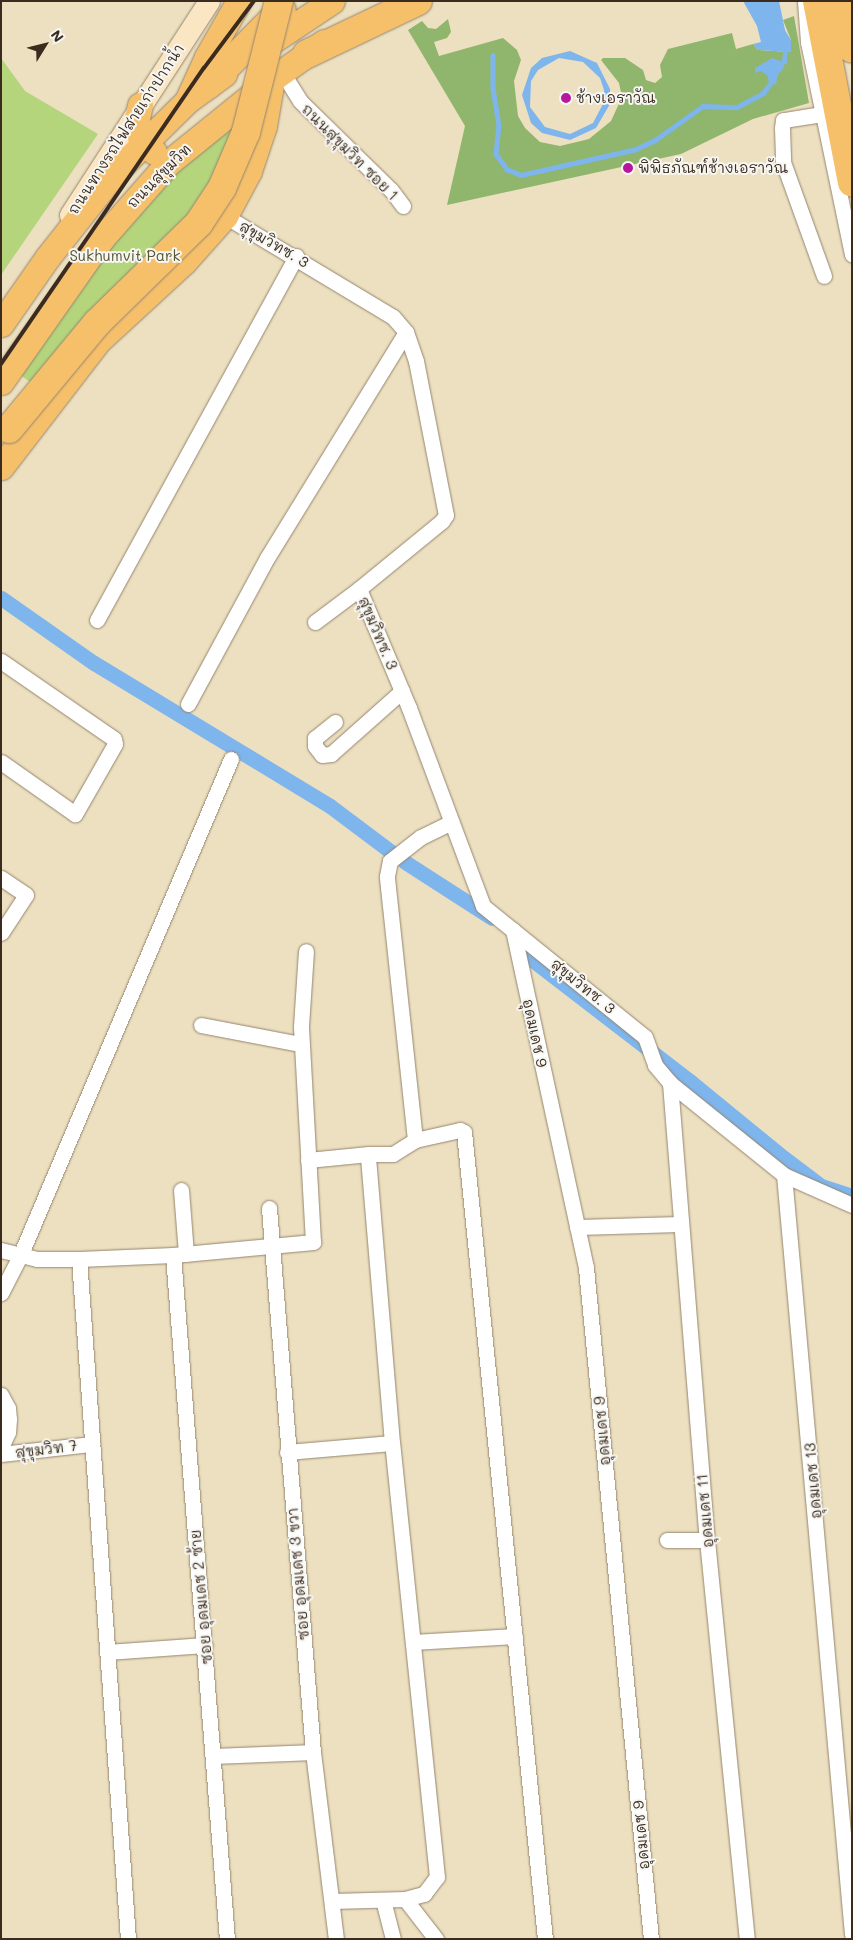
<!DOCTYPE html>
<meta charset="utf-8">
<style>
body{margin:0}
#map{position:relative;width:853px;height:1940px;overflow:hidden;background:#ede0c0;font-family:Mali,"Playpen Sans Thai",sans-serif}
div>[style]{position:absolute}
.green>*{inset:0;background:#b4d57c}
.forest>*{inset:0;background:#8fb66c}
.water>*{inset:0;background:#7eb5ed}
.stream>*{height:4.5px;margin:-2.25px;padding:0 2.25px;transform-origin:2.25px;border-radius:2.25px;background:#7eb5ed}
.canal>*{height:15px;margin:-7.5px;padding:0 7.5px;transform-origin:7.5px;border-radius:7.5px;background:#7eb5ed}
.roads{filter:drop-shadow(0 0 1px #94856f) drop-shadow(0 0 1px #94856f)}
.minor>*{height:15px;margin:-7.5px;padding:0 7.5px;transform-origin:7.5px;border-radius:7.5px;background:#fff}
.secondary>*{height:21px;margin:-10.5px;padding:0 10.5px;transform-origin:10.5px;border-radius:10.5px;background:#fbe6c4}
.trunk>*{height:25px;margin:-12.5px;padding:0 12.5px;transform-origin:12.5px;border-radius:12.5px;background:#f6c06b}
.motorway>*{height:28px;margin:-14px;padding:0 14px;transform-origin:14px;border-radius:14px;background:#f6c06b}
.rail>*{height:4px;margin:-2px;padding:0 2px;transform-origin:2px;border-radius:2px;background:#3b2a1e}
.bridges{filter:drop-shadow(0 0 1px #94856f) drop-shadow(0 0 1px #94856f)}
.motorway-bridge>*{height:28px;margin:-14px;padding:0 14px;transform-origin:14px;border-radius:14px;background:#f6c06b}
.dots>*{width:14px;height:14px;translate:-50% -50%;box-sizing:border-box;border:2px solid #f6f6f2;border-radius:50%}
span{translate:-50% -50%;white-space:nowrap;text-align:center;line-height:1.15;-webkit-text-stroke:4px #f6f6f2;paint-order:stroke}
.poi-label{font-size:15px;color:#3b2a1e}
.left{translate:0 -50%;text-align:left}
.street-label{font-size:15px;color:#3b2a1e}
.park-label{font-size:15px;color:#595536}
.frame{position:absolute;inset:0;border:2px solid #3b2a1e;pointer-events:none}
.north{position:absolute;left:20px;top:20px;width:50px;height:50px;-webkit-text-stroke:4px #f6f6f2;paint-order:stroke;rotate:54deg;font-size:14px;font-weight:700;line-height:20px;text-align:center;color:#3b2a1e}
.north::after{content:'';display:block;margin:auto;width:18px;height:22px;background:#3b2a1e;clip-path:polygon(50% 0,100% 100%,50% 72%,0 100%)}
</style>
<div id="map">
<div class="green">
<div style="clip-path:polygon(1px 58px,25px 91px,98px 134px,1px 275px)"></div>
<div style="clip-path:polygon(222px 119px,246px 132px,235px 161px,39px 389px,11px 368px,68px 285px)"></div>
</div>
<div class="forest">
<div style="clip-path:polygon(794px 16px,809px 103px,753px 119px,681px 154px,447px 205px,465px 126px,408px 30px,422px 21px,428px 28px,436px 29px,448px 19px,451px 32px,447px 38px,434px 42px,439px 56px,503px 38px,517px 50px,521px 60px,514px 81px,518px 116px,525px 128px,540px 142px,560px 146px,589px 139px,611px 121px,622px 97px,619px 83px,601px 60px,603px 58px,625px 58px,643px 70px,646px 80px,655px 83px,662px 77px,660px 65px,668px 49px,732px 33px,736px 49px,753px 44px,758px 50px,791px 52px,791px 40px,783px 20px)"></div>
</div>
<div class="water">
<div style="clip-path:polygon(743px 1px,779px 1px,785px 30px,791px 40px,791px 52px,758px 50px,753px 44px,761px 42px,757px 26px)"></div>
<div style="clip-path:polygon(evenodd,570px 51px,597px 63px,610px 89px,610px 104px,596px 128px,570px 140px,542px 133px,531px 123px,522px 95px,531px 68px,542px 58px,570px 51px,559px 58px,583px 62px,600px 78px,604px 90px,604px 102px,593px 123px,570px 134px,545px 127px,530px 107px,531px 81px,538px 70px,559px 58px)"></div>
<div style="clip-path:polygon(772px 58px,784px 62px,784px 67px,778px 75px,776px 84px,769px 85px,768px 76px,761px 71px,755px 73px,755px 68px)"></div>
</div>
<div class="stream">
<div style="left:493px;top:55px;width:33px;rotate:90deg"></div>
<div style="left:493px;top:88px;width:37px;rotate:81deg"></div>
<div style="left:499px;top:125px;width:29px;rotate:96deg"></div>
<div style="left:496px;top:154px;width:19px;rotate:54deg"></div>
<div style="left:507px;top:169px;width:15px;rotate:23deg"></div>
<div style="left:521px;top:175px;width:118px;rotate:-12.7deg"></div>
<div style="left:636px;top:149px;width:21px;rotate:-25deg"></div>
<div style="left:655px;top:140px;width:59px;rotate:-35.3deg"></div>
<div style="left:703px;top:106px;width:34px;rotate:2deg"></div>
<div style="left:737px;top:107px;width:30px;rotate:-28deg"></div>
<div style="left:763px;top:93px;width:10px;rotate:-53deg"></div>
<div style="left:784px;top:62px;width:11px;rotate:-85deg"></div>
</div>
<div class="canal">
<div style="left:1px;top:598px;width:113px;rotate:35deg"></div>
<div style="left:94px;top:663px;width:276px;rotate:31.2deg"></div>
<div style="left:330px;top:806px;width:80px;rotate:36.9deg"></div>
<div style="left:405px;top:862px;width:103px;rotate:32.8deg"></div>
<div style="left:515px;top:933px;width:29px;rotate:59deg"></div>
<div style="left:530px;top:958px;width:203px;rotate:37.6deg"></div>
<div style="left:691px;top:1082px;width:120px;rotate:39.3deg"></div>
<div style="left:784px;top:1158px;width:46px;rotate:37.1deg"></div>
<div style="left:821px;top:1186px;width:33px;rotate:18deg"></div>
</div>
<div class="roads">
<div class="minor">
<div style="left:805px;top:1px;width:41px;rotate:85.8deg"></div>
<div style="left:808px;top:42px;width:217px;rotate:78.3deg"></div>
<div style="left:282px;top:72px;width:34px;rotate:58deg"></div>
<div style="left:300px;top:101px;width:127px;rotate:44.4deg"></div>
<div style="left:391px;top:190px;width:20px;rotate:53deg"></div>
<div style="left:822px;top:114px;width:39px;rotate:171deg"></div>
<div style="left:783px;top:120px;width:8px;rotate:97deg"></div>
<div style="left:782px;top:128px;width:34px;rotate:88deg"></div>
<div style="left:783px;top:162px;width:121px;rotate:70.2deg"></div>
<div style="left:225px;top:216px;width:196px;rotate:31deg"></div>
<div style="left:393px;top:317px;width:20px;rotate:49deg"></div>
<div style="left:406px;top:332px;width:31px;rotate:71deg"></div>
<div style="left:416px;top:361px;width:157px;rotate:79deg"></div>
<div style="left:446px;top:515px;width:7px;rotate:124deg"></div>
<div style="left:442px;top:521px;width:107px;rotate:140.7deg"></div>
<div style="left:359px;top:589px;width:129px;rotate:67.2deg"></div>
<div style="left:409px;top:708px;width:211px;rotate:69.5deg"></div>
<div style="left:483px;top:906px;width:208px;rotate:39deg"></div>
<div style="left:645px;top:1037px;width:30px;rotate:70deg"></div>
<div style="left:655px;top:1065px;width:23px;rotate:50deg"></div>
<div style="left:670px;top:1083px;width:146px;rotate:38.9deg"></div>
<div style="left:784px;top:1175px;width:762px;rotate:84.88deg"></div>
<div style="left:97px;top:620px;width:415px;rotate:-61.3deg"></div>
<div style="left:315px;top:622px;width:55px;rotate:-36.9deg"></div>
<div style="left:1px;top:661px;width:137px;rotate:34.6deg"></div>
<div style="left:114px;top:739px;width:5px;rotate:79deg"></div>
<div style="left:115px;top:744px;width:81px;rotate:119.7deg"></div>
<div style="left:75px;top:814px;width:90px;rotate:-144.9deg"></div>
<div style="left:188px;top:704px;width:166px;rotate:-61.6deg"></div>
<div style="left:267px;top:558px;width:265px;rotate:-58.4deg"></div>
<div style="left:335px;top:722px;width:26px;rotate:141deg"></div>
<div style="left:315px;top:738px;width:8px;rotate:90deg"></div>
<div style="left:315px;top:746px;width:11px;rotate:52deg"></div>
<div style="left:322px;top:755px;width:9px;rotate:-6deg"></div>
<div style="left:331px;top:754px;width:95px;rotate:-41.6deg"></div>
<div style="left:1px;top:878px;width:30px;rotate:34deg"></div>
<div style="left:26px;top:895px;width:45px;rotate:123.3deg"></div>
<div style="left:513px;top:930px;width:346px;rotate:77.8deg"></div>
<div style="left:586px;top:1268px;width:674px;rotate:84.47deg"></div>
<div style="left:201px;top:1025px;width:102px;rotate:10.8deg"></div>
<div style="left:670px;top:1083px;width:458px;rotate:85.4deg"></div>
<div style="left:707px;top:1540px;width:401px;rotate:84.3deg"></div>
<div style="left:415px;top:1140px;width:46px;rotate:-12.5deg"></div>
<div style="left:460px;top:1130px;width:4px;rotate:27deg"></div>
<div style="left:464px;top:1132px;width:811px;rotate:84.27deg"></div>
<div style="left:308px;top:1160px;width:61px;rotate:-5.6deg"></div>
<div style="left:784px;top:1175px;width:74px;rotate:23.8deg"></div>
<div style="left:181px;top:1190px;width:64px;rotate:85.5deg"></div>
<div style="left:269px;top:1208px;width:546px;rotate:85.38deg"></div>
<div style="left:313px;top:1752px;width:188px;rotate:83deg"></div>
<div style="left:577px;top:1227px;width:103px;rotate:-1.7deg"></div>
<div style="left:1px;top:1250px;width:37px;rotate:14deg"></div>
<div style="left:37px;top:1259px;width:42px"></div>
<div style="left:79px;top:1259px;width:94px;rotate:-2.4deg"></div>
<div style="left:173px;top:1255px;width:141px;rotate:-5.3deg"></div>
<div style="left:313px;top:1242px;width:216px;rotate:-93.2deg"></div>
<div style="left:301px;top:1026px;width:75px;rotate:-86.2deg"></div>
<div style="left:173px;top:1255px;width:686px;rotate:85.49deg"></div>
<div style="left:79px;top:1259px;width:682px;rotate:85.88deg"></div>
<div style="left:1px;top:1293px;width:42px;rotate:-62.8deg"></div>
<div style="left:20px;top:1256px;width:540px;rotate:-67deg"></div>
<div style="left:1px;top:1395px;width:15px;rotate:62deg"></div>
<div style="left:8px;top:1408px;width:11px;rotate:85deg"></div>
<div style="left:9px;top:1419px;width:13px;rotate:94deg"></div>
<div style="left:8px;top:1432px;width:17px;rotate:114deg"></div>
<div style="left:287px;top:1452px;width:105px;rotate:-4.9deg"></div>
<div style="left:1px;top:1454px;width:92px;rotate:-6.3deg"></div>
<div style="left:667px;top:1540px;width:40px"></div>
<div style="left:413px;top:1642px;width:102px;rotate:-3.4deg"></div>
<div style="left:107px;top:1652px;width:98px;rotate:-4.1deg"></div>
<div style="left:214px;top:1756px;width:99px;rotate:-2.3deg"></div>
<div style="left:405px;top:1899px;width:51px;rotate:52.2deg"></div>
<div style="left:383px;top:1900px;width:40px;rotate:75.6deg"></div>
<div style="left:332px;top:1901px;width:73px;rotate:-1.6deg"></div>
<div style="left:405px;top:1899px;width:20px;rotate:-15deg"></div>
<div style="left:424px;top:1894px;width:21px;rotate:-53deg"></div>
<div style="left:437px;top:1877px;width:436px;rotate:-95.9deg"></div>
<div style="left:392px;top:1443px;width:286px;rotate:-94.8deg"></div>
<div style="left:368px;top:1158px;width:4px;rotate:-76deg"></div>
<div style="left:369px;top:1154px;width:24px"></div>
<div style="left:393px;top:1154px;width:26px;rotate:-32deg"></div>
<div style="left:415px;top:1140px;width:265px;rotate:-96.1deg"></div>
<div style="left:387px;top:876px;width:15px;rotate:-79deg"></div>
<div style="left:390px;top:861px;width:39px;rotate:-38deg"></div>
<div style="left:421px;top:837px;width:34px;rotate:-26deg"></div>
</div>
<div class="secondary">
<div style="left:70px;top:215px;width:255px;rotate:-57deg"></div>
</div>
<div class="trunk">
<div style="left:257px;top:51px;width:90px;rotate:-33.7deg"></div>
<div style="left:188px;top:99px;width:46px;rotate:-65.7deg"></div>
<div style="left:207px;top:57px;width:64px;rotate:-60.3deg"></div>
<div style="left:140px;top:105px;width:13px;rotate:103deg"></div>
<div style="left:137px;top:118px;width:16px;rotate:83deg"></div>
<div style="left:139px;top:134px;width:23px;rotate:50deg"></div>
<div style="left:1px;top:324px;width:80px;rotate:-55.1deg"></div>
<div style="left:47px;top:258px;width:110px;rotate:-51.7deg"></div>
<div style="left:115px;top:172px;width:101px;rotate:-44.6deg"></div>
<div style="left:187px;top:101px;width:46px;rotate:-36.1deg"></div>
<div style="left:1px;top:382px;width:177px;rotate:-54.9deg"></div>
<div style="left:103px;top:237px;width:98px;rotate:-48.7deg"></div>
<div style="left:168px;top:163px;width:134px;rotate:-38.9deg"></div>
<div style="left:272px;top:79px;width:64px;rotate:-35.4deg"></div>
<div style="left:1px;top:467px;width:159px;rotate:-52.4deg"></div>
<div style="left:98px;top:341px;width:117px;rotate:-42.6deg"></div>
<div style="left:184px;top:262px;width:62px;rotate:-48.3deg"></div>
<div style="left:225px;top:216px;width:51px;rotate:-61.9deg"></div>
<div style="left:249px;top:171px;width:47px;rotate:-71.6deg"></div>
<div style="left:264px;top:126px;width:48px;rotate:-80.3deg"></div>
</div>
<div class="motorway">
<div style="left:817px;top:1px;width:185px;rotate:79.1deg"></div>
<div style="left:840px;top:1px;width:49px;rotate:76deg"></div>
<div style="left:307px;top:54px;width:123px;rotate:-25.5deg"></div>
<div style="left:208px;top:85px;width:105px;rotate:-45.4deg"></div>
</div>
</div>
<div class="rail">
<div style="left:1px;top:364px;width:359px;rotate:-55.6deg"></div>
<div style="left:204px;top:68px;width:84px;rotate:-53.3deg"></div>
</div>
<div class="bridges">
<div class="motorway-bridge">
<div style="left:9px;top:429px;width:138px;rotate:-50.3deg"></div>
<div style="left:97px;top:323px;width:143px;rotate:-44.4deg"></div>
<div style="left:199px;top:223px;width:42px;rotate:-56.7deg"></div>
<div style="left:222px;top:188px;width:61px;rotate:-66.8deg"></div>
<div style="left:246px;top:132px;width:135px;rotate:-75.9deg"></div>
</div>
</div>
<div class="dots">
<div style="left:566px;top:98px;background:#b5179e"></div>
<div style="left:628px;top:168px;background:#b5179e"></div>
</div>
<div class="poi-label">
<span class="left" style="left:576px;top:98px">ช้างเอราวัณ</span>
<span class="left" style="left:638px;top:168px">พิพิธภัณฑ์ช้างเอราวัณ</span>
</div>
<div class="street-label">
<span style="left:126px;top:129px;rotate:-57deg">ถนนทางรถไฟสายเก่าปากน้ำ</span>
<span style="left:350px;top:152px;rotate:45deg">ถนนสุขุมวิท ซอย 1</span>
<span style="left:159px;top:176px;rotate:-45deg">ถนนสุขุมวิท</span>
<span style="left:274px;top:244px;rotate:30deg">สุขุมวิทซ. 3</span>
<span style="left:378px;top:633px;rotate:67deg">สุขุมวิทซ. 3</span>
<span style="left:583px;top:986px;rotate:39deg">สุขุมวิทซ. 3</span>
<span style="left:535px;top:1033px;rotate:78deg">อุดมเดช 9</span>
<span style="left:602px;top:1431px;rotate:-95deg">อุดมเดช 9</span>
<span style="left:46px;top:1449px;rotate:-7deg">สุขุมวิท 7</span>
<span style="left:813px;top:1481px;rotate:-95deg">อุดมเดช 13</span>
<span style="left:705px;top:1511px;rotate:-95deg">อุดมเดช 11</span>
<span style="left:298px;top:1574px;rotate:-95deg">ซอย อุดมเดช 3 ขวา</span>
<span style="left:201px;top:1597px;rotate:-95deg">ซอย อุดมเดช 2 ซ้าย</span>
<span style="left:641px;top:1835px;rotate:-95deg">อุดมเดช 9</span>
</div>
<div class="park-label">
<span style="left:125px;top:256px">Sukhumvit Park</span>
</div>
<div class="frame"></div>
<div class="north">N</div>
</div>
